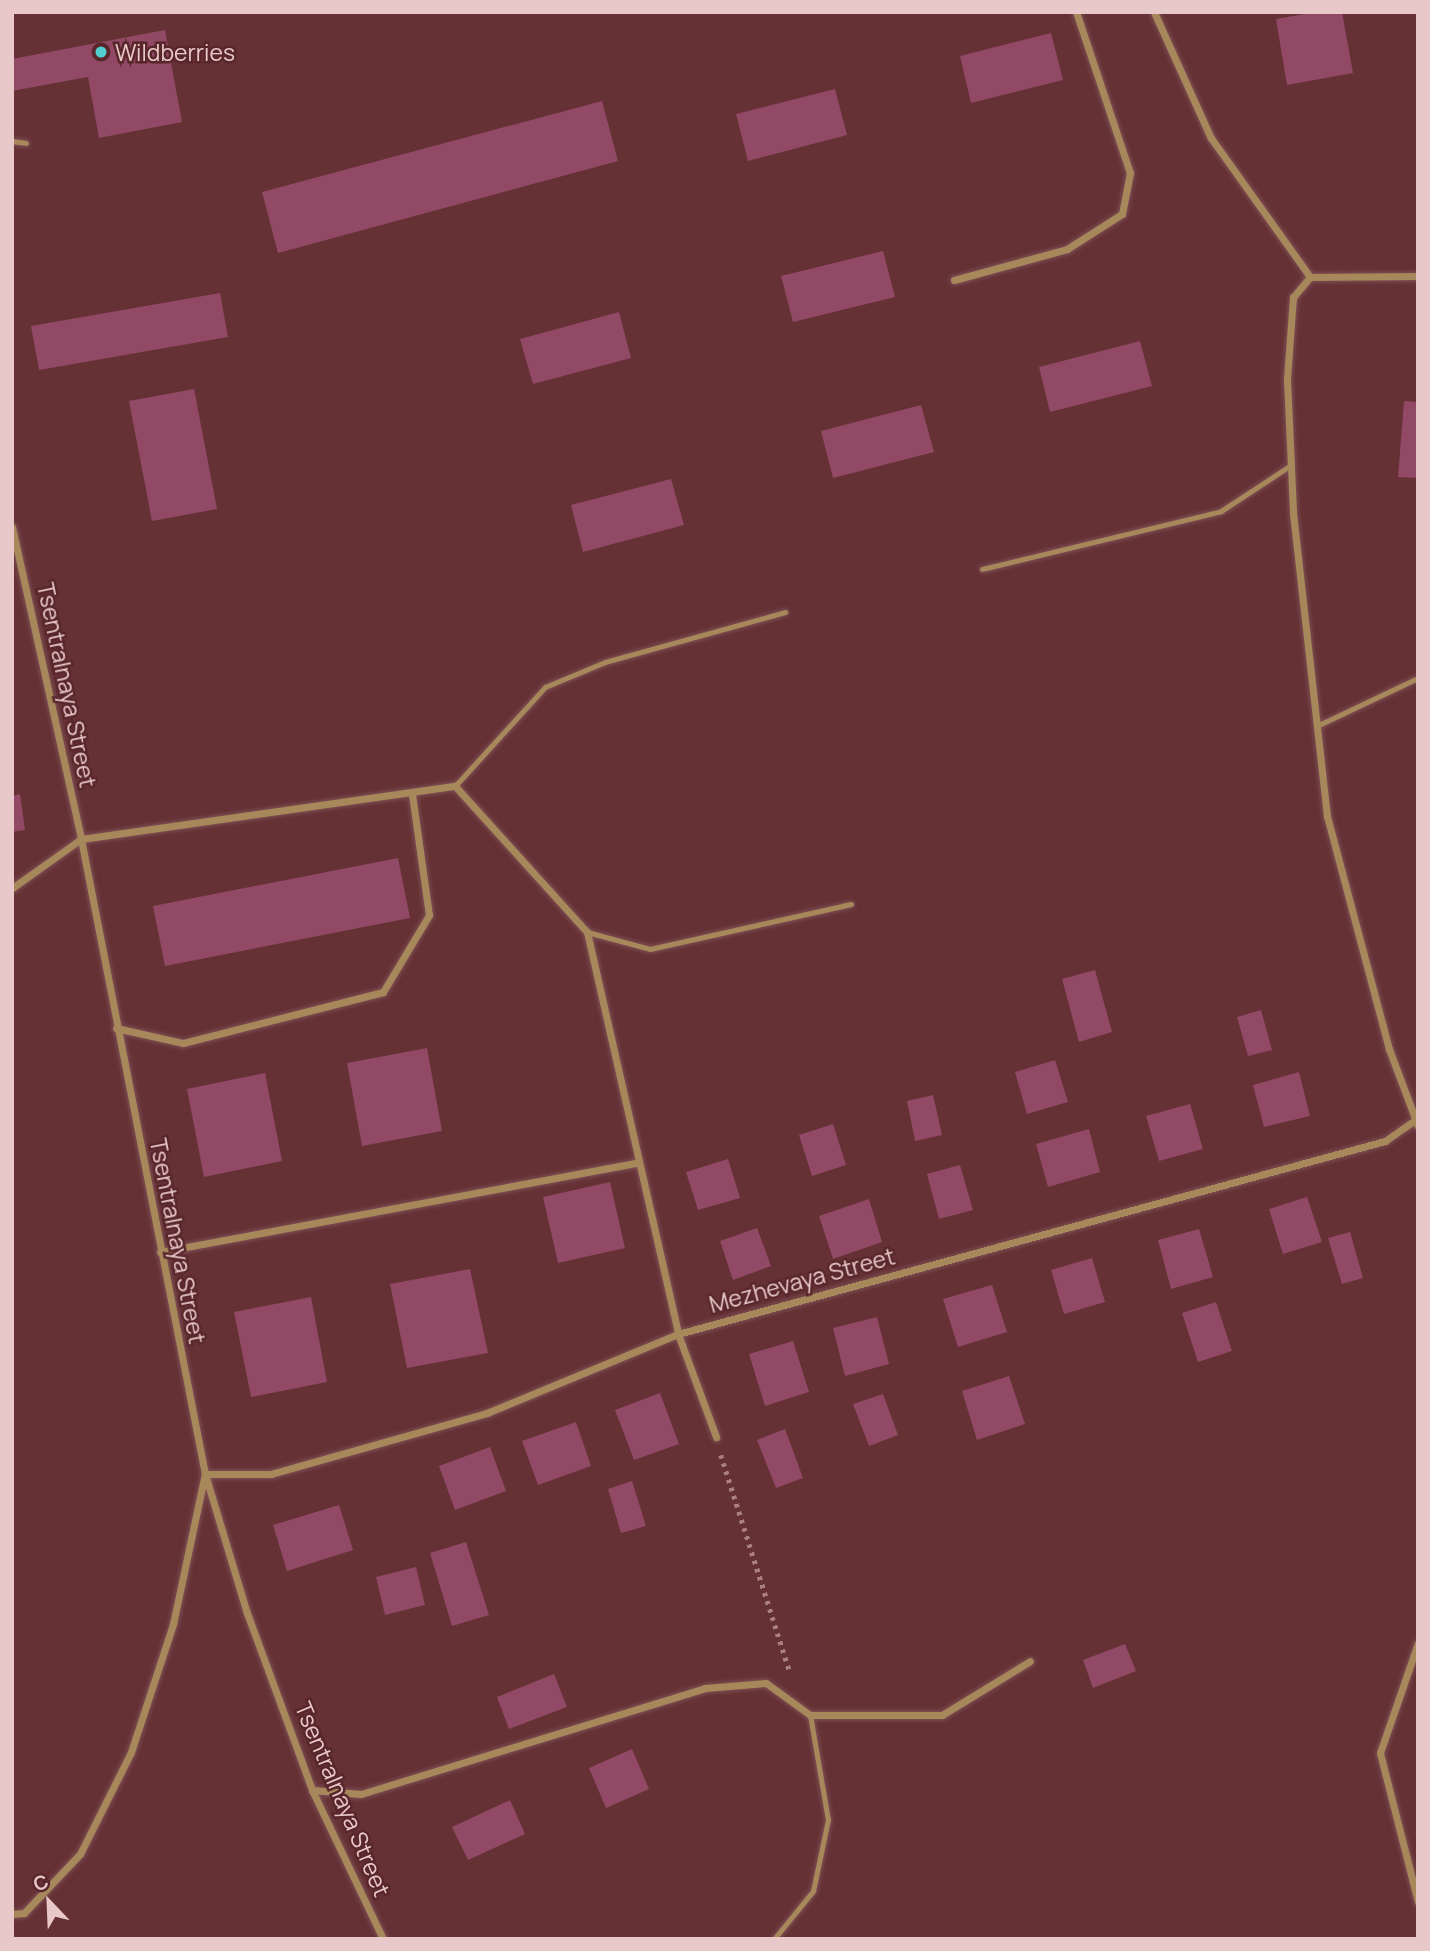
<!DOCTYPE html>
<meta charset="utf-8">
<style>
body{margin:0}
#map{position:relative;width:1430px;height:1951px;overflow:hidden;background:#653135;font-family:Manrope,sans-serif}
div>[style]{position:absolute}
.building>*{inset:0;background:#914965}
.path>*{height:4.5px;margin-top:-2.25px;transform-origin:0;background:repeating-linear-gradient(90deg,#a97f82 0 3.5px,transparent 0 8.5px)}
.roads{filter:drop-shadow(0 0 2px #7f4f53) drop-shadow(0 0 2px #7f4f53)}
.lane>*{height:5px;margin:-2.5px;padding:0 2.5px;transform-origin:2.5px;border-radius:2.5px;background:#a7885b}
.street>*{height:7px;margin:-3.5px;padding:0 3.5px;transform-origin:3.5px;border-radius:3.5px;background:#a7885b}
.dots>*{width:19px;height:19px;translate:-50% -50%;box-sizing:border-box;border:4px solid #59272b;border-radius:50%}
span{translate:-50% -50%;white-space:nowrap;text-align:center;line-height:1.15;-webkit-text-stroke:5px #59272b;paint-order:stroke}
.poi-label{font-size:23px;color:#e9c8c9}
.left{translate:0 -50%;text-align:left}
.street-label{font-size:23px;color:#e9c8c9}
.frame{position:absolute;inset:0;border:14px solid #e9c8c9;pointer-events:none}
.north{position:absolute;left:14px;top:1867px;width:70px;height:70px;-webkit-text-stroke:5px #59272b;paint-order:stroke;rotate:337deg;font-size:19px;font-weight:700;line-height:28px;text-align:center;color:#e9c8c9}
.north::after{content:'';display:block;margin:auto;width:24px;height:32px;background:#e9c8c9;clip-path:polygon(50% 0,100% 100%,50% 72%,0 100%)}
</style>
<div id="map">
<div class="building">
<div style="clip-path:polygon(1316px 12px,1342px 12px,1353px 73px,1287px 85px,1276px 19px)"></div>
<div style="clip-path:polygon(165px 30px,182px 122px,99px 138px,88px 77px,12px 91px,12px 59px)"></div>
<div style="clip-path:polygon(1051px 33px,1063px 80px,971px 103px,960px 56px)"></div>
<div style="clip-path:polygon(835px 89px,847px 135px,748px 161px,736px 114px)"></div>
<div style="clip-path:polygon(602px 101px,618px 161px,278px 253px,262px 192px)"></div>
<div style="clip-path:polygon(883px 251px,895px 297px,793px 322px,781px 276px)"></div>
<div style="clip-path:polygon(220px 293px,228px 337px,39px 370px,31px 326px)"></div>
<div style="clip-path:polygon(619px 312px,631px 358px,533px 384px,520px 339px)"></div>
<div style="clip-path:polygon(1140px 341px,1152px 386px,1050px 412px,1039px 367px)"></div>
<div style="clip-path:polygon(194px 389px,217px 509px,152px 521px,129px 401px)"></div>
<div style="clip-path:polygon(1404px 401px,1418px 402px,1418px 478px,1398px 477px)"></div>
<div style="clip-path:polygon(921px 405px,934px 452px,833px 478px,821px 431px)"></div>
<div style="clip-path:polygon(671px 479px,684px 525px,583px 552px,571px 505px)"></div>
<div style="clip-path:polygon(20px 794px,25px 830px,12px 832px,12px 796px)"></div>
<div style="clip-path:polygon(398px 858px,410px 918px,165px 966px,153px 906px)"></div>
<div style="clip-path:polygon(1095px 970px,1112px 1032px,1079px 1042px,1062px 979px)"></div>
<div style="clip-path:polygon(1261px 1010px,1272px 1050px,1248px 1056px,1237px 1017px)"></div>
<div style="clip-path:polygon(427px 1048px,442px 1131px,362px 1146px,347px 1063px)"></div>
<div style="clip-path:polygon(1055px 1060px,1068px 1102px,1027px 1114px,1015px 1072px)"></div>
<div style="clip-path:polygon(1299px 1072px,1310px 1116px,1264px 1127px,1253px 1085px)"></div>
<div style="clip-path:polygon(265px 1073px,282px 1161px,204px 1177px,187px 1089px)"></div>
<div style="clip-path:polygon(933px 1095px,942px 1135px,915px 1141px,907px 1101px)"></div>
<div style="clip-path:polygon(1190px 1104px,1203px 1149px,1159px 1161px,1146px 1116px)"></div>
<div style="clip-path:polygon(833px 1124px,846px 1165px,812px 1176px,799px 1135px)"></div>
<div style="clip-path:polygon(1089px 1129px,1100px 1172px,1048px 1187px,1036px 1144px)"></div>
<div style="clip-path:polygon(728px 1159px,740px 1198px,698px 1210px,686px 1172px)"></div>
<div style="clip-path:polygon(960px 1165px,973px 1210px,939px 1219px,927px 1174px)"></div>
<div style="clip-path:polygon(610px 1182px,625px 1248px,558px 1263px,543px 1197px)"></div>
<div style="clip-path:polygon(1307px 1197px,1322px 1242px,1283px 1254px,1269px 1209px)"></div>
<div style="clip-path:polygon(869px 1199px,882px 1242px,833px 1259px,819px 1216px)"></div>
<div style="clip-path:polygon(757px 1228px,771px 1266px,733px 1280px,720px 1241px)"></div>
<div style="clip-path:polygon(1199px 1229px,1213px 1277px,1171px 1289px,1158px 1240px)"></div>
<div style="clip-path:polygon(1350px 1232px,1363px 1278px,1342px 1284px,1328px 1238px)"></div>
<div style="clip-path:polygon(1092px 1258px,1105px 1302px,1064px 1314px,1051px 1270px)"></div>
<div style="clip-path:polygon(470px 1269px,488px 1353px,407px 1368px,390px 1284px)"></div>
<div style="clip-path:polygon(992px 1285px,1007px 1332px,958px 1347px,943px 1299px)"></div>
<div style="clip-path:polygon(311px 1297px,327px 1382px,251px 1397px,234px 1312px)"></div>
<div style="clip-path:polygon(1216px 1302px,1232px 1351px,1198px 1362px,1182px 1313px)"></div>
<div style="clip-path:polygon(877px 1317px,889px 1364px,845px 1376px,833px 1328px)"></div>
<div style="clip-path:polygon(793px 1341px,809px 1392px,765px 1406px,749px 1354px)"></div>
<div style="clip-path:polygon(1009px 1376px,1025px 1424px,977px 1440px,962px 1391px)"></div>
<div style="clip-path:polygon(660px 1393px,679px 1444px,634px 1460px,615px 1410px)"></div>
<div style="clip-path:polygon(883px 1394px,898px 1435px,869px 1446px,853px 1404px)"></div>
<div style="clip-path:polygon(576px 1422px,591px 1466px,538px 1485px,522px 1441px)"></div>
<div style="clip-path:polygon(785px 1429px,803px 1478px,776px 1488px,757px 1440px)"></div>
<div style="clip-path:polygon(490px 1447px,506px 1491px,455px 1510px,439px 1466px)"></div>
<div style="clip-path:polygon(632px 1481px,646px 1526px,621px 1533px,608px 1489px)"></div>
<div style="clip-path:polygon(339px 1505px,353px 1550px,287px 1571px,273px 1525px)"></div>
<div style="clip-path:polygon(466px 1542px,489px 1615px,452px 1626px,430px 1553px)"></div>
<div style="clip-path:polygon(416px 1567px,425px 1605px,385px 1615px,376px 1577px)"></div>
<div style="clip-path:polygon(1125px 1644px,1136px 1671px,1093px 1688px,1083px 1660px)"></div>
<div style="clip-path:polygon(554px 1674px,567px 1707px,509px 1729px,497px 1697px)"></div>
<div style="clip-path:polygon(632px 1749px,649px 1789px,606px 1808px,589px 1768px)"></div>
<div style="clip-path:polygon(510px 1800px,525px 1834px,468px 1860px,452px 1827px)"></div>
</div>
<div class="path">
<div style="left:721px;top:1455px;width:229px;rotate:72.4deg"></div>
</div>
<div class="roads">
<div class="lane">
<div style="left:12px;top:141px;width:14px;rotate:8deg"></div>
<div style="left:982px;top:569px;width:246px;rotate:-13.6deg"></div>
<div style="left:1221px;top:511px;width:84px;rotate:-33.3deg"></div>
<div style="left:1321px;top:724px;width:107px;rotate:-25.4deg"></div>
<div style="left:455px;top:786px;width:134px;rotate:-47.7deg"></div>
<div style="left:545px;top:687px;width:65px;rotate:-22.6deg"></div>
<div style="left:605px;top:662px;width:187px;rotate:-15.5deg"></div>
<div style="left:587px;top:932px;width:65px;rotate:15.1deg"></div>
<div style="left:650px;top:949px;width:206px;rotate:-12.6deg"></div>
<div style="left:774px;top:1939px;width:62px;rotate:-50.9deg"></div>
<div style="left:813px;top:1891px;width:73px;rotate:-78.1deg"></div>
<div style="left:828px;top:1820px;width:107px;rotate:-99.7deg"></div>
</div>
<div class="street">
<div style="left:1154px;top:12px;width:138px;rotate:65.7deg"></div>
<div style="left:1211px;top:138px;width:171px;rotate:54.5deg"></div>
<div style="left:1310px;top:277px;width:26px;rotate:130deg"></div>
<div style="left:1293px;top:297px;width:82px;rotate:94.2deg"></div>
<div style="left:1287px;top:379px;width:134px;rotate:87.4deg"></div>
<div style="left:1293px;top:513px;width:305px;rotate:83.6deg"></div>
<div style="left:1327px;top:816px;width:241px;rotate:75.1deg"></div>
<div style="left:1389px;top:1049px;width:82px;rotate:69.4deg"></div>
<div style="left:1310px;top:277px;width:108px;rotate:-0.5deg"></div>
<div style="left:954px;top:280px;width:117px;rotate:-15.3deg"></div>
<div style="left:1067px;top:249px;width:65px;rotate:-32.5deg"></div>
<div style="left:1122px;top:214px;width:42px;rotate:-79deg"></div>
<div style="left:1130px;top:173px;width:170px;rotate:-108.5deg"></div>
<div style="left:12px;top:527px;width:320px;rotate:77.5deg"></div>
<div style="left:81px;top:839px;width:647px;rotate:78.95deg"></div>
<div style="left:205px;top:1474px;width:145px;rotate:73.2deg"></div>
<div style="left:247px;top:1613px;width:189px;rotate:69.8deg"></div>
<div style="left:312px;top:1790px;width:165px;rotate:64.5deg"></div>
<div style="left:12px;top:888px;width:85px;rotate:-35.4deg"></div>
<div style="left:81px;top:839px;width:378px;rotate:-8.1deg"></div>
<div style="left:455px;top:786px;width:197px;rotate:47.9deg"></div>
<div style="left:587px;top:932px;width:412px;rotate:77.2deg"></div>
<div style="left:678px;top:1334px;width:110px;rotate:69.7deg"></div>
<div style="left:116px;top:1028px;width:69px;rotate:12.6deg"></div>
<div style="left:183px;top:1043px;width:206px;rotate:-14.3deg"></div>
<div style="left:383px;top:992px;width:90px;rotate:-59.1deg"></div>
<div style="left:429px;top:915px;width:122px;rotate:-98deg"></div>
<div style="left:160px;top:1252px;width:487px;rotate:-10.6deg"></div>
<div style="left:1418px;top:1643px;width:116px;rotate:109.1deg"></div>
<div style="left:1380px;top:1753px;width:154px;rotate:75.7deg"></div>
<div style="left:312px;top:1790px;width:49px;rotate:4.7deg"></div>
<div style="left:361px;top:1794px;width:360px;rotate:-17.1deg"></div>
<div style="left:705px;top:1688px;width:61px;rotate:-4.7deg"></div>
<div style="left:766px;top:1683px;width:54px;rotate:36deg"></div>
<div style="left:810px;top:1715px;width:132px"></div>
<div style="left:942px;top:1715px;width:103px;rotate:-31.5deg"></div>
<div style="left:12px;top:1914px;width:12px;rotate:-5deg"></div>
<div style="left:24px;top:1913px;width:81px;rotate:-46.5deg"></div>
<div style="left:80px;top:1854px;width:114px;rotate:-63.4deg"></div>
<div style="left:131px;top:1752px;width:135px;rotate:-71.8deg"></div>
<div style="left:173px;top:1624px;width:153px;rotate:-78deg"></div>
<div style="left:205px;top:1474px;width:66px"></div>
<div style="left:271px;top:1474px;width:224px;rotate:-15.8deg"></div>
<div style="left:487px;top:1413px;width:207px;rotate:-22.5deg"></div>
<div style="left:678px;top:1334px;width:733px;rotate:-15.27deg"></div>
<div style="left:1385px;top:1141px;width:33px;rotate:-35deg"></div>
</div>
</div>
<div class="dots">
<div style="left:101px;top:52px;background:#52cdcf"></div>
</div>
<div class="poi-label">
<span class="left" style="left:115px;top:52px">Wildberries</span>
</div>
<div class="street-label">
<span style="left:67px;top:685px;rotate:78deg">Tsentralnaya Street</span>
<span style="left:178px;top:1241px;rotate:79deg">Tsentralnaya Street</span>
<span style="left:802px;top:1280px;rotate:-15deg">Mezhevaya Street</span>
<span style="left:343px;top:1799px;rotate:67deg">Tsentralnaya Street</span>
</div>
<div class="frame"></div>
<div class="north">С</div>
</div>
